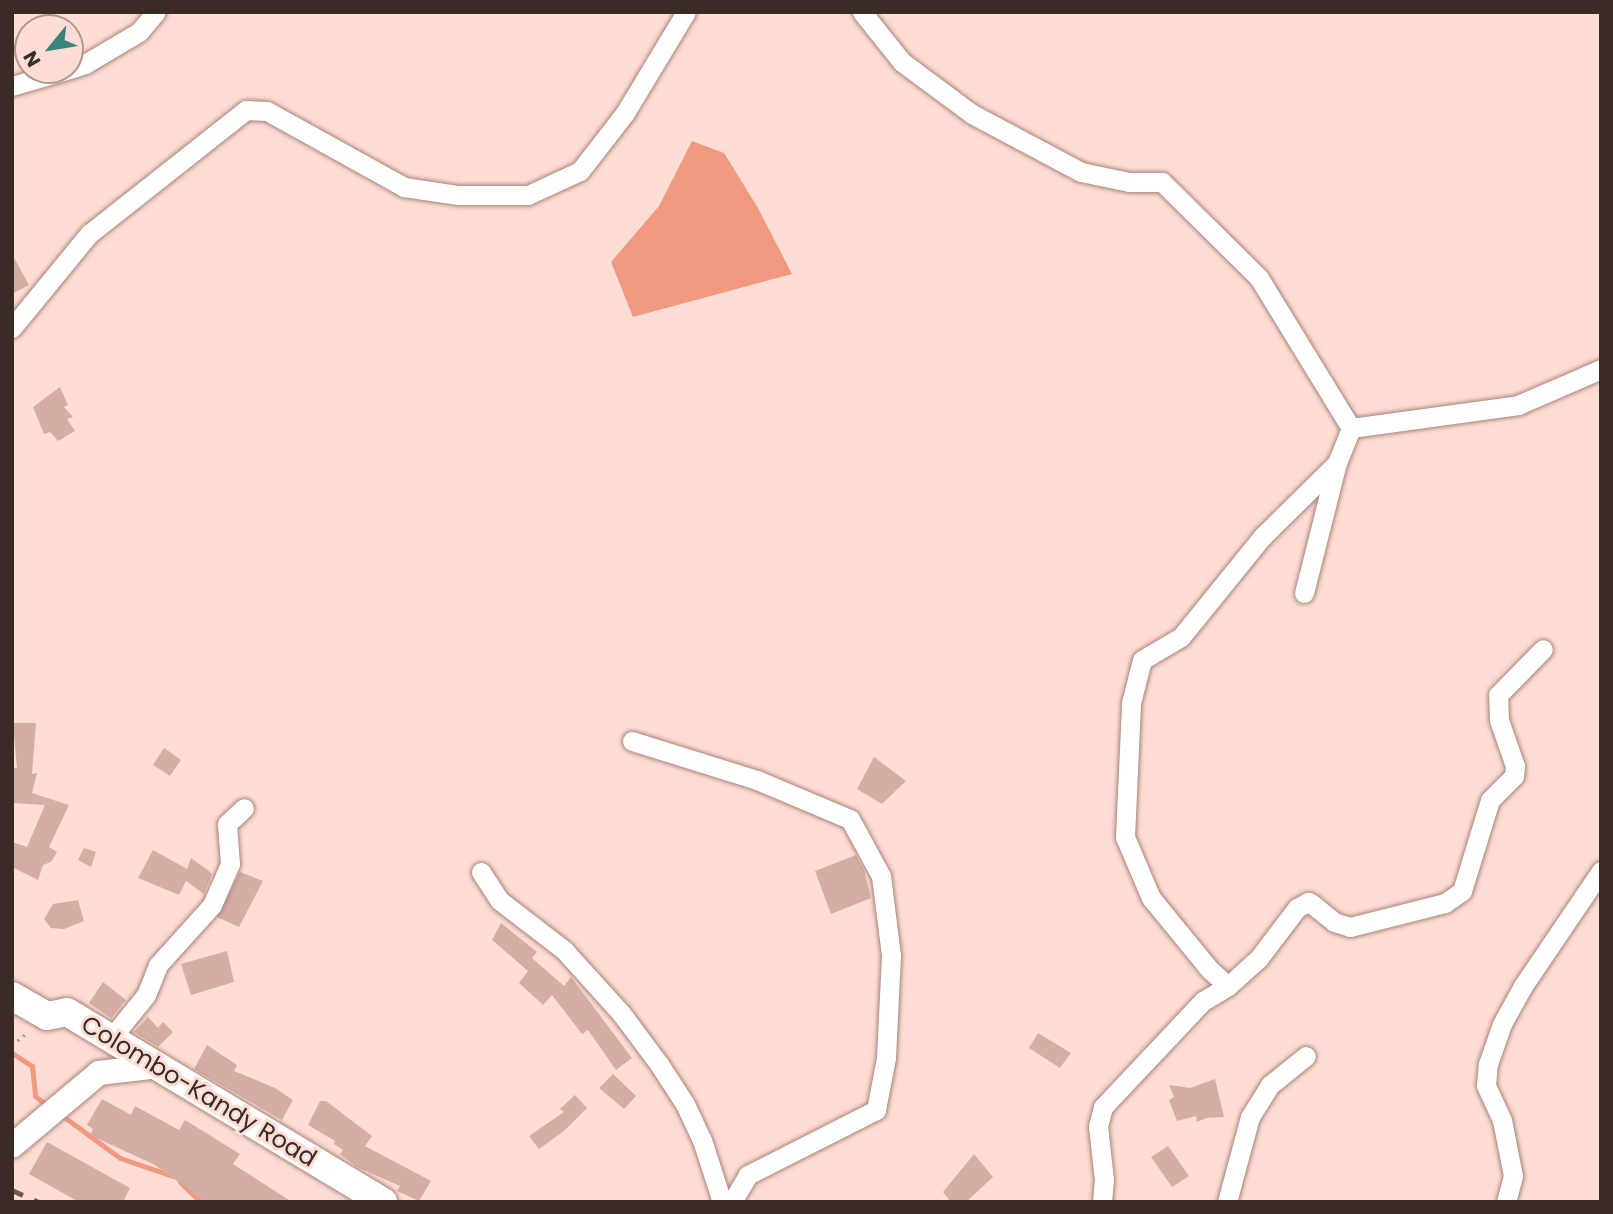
<!DOCTYPE html>
<style>
body{margin:0}
#map{position:relative;width:1613px;height:1214px;overflow:hidden;background:#fdddd4;font-family:Poppins,sans-serif}
div>[style]{position:absolute}
.water>*{inset:0;background:#f19880}
.stream>*{height:5px;margin:-2.5px;padding:0 2.5px;transform-origin:2.5px;border-radius:2.5px;background:#f19880}
.building>*{inset:0;background:#d4aea3}
.path>*{height:2.5px;margin-top:-1.25px;transform-origin:0;background:repeating-linear-gradient(90deg,#b39a93 0 2px,transparent 0 7px)}
.roads{filter:drop-shadow(0 0 2px #a78278) drop-shadow(0 0 2px #a78278)}
.minor>*{height:19px;margin:-9.5px;padding:0 9.5px;transform-origin:9.5px;border-radius:9.5px;background:#fff}
.major>*{height:24px;margin:-12px;padding:0 12px;transform-origin:12px;border-radius:12px;background:#fff}
.highway>*{height:28px;margin:-14px;padding:0 14px;transform-origin:14px;border-radius:14px;background:#fff}
.rail>*{height:5px;margin-top:-2.5px;transform-origin:0;background:repeating-linear-gradient(90deg,#6b5853 0 12px,transparent 0 24px)}
span{translate:-50% -50%;white-space:nowrap;text-align:center;line-height:1.15;-webkit-text-stroke:6px #fdddd4;paint-order:stroke}
.street-label{font-size:24px;color:#3a2b27}
.frame{position:absolute;inset:0;border:14px solid #3a2b27;pointer-events:none}
.north{position:absolute;left:14px;top:14px;width:70px;height:70px;box-sizing:border-box;background:#fdddd4;border:2px solid #af968f;border-radius:50%;rotate:240deg;font-size:19px;font-weight:700;line-height:28px;text-align:center;color:#3a2b27}
.north::after{content:'';display:block;margin:auto;width:24px;height:32px;background:#3b827a;clip-path:polygon(50% 0,100% 100%,50% 72%,0 100%)}
</style>
<div id="map">
<div class="water">
<div style="clip-path:polygon(692px 141px,724px 153px,758px 208px,792px 274px,633px 317px,611px 262px,659px 206px)"></div>
</div>
<div class="stream">
<div style="left:12px;top:1053px;width:24px;rotate:33deg"></div>
<div style="left:32px;top:1066px;width:30px;rotate:84deg"></div>
<div style="left:35px;top:1096px;width:18px;rotate:38deg"></div>
<div style="left:60px;top:1114px;width:74px;rotate:36.3deg"></div>
<div style="left:120px;top:1158px;width:56px;rotate:18.8deg"></div>
<div style="left:180px;top:1182px;width:29px;rotate:44deg"></div>
</div>
<div class="building">
<div style="clip-path:polygon(12px 254px,29px 285px,12px 294px)"></div>
<div style="clip-path:polygon(60px 387px,68px 405px,64px 407px,73px 417px,67px 419px,75px 431px,58px 441px,50px 432px,44px 434px,33px 407px)"></div>
<div style="clip-path:polygon(13px 723px,36px 723px,32px 774px,37px 773px,32px 793px,69px 805px,49px 847px,57px 852px,51px 862px,43px 865px,38px 880px,12px 867px,12px 842px,27px 847px,45px 805px,12px 803px,12px 768px,17px 768px)"></div>
<div style="clip-path:polygon(164px 748px,181px 760px,170px 776px,153px 765px)"></div>
<div style="clip-path:polygon(874px 757px,906px 781px,882px 804px,857px 789px)"></div>
<div style="clip-path:polygon(84px 848px,96px 852px,91px 867px,78px 860px)"></div>
<div style="clip-path:polygon(153px 850px,187px 869px,191px 858px,209px 871px,212px 874px,204px 894px,186px 881px,179px 895px,138px 878px)"></div>
<div style="clip-path:polygon(856px 855px,864px 870px,871px 898px,831px 914px,815px 871px)"></div>
<div style="clip-path:polygon(240px 872px,263px 881px,239px 927px,217px 917px)"></div>
<div style="clip-path:polygon(78px 900px,84px 921px,64px 929px,51px 928px,44px 919px,53px 904px)"></div>
<div style="clip-path:polygon(501px 923px,537px 952px,532px 958px,564px 986px,571px 977px,632px 1058px,616px 1070px,588px 1030px,582px 1034px,552px 995px,543px 1005px,519px 983px,528px 971px,492px 940px)"></div>
<div style="clip-path:polygon(227px 951px,234px 982px,191px 995px,181px 964px)"></div>
<div style="clip-path:polygon(103px 982px,126px 1000px,111px 1018px,89px 1003px)"></div>
<div style="clip-path:polygon(148px 1017px,158px 1028px,163px 1022px,173px 1032px,158px 1047px,134px 1032px)"></div>
<div style="clip-path:polygon(1038px 1033px,1071px 1053px,1060px 1068px,1029px 1048px)"></div>
<div style="clip-path:polygon(207px 1045px,237px 1065px,234px 1071px,275px 1088px,293px 1100px,282px 1120px,194px 1069px)"></div>
<div style="clip-path:polygon(613px 1074px,636px 1096px,624px 1109px,599px 1088px)"></div>
<div style="clip-path:polygon(1215px 1079px,1224px 1117px,1206px 1118px,1197px 1122px,1196px 1116px,1177px 1121px,1169px 1100px,1174px 1097px,1169px 1085px,1190px 1088px)"></div>
<div style="clip-path:polygon(575px 1095px,587px 1108px,564px 1131px,539px 1149px,529px 1136px,564px 1112px,560px 1109px)"></div>
<div style="clip-path:polygon(102px 1099px,131px 1115px,135px 1106px,179px 1130px,185px 1120px,240px 1154px,233px 1164px,292px 1202px,206px 1202px,155px 1165px,90px 1135px,93px 1129px,87px 1125px)"></div>
<div style="clip-path:polygon(320px 1101px,326px 1101px,372px 1136px,365px 1146px,431px 1181px,419px 1201px,397px 1191px,400px 1186px,357px 1167px,340px 1154px,343px 1150px,334px 1144px,335px 1141px,308px 1125px)"></div>
<div style="clip-path:polygon(47px 1142px,130px 1188px,123px 1202px,79px 1202px,29px 1174px)"></div>
<div style="clip-path:polygon(1168px 1146px,1189px 1176px,1172px 1187px,1151px 1157px)"></div>
<div style="clip-path:polygon(974px 1154px,993px 1177px,966px 1202px,951px 1202px,943px 1192px)"></div>
</div>
<div class="path">
<div style="left:12px;top:1045px;width:21px;rotate:-39deg"></div>
</div>
<div class="roads">
<div class="minor">
<div style="left:862px;top:12px;width:64px;rotate:51.3deg"></div>
<div style="left:902px;top:62px;width:87px;rotate:36.6deg"></div>
<div style="left:972px;top:114px;width:123px;rotate:28deg"></div>
<div style="left:1081px;top:172px;width:49px;rotate:11.8deg"></div>
<div style="left:1129px;top:182px;width:33px"></div>
<div style="left:1162px;top:182px;width:136px;rotate:44.7deg"></div>
<div style="left:1259px;top:278px;width:176px;rotate:58.5deg"></div>
<div style="left:1351px;top:428px;width:169px;rotate:-7.8deg"></div>
<div style="left:1518px;top:405px;width:90px;rotate:-23.4deg"></div>
<div style="left:70px;top:69px;width:16px;rotate:-18deg"></div>
<div style="left:85px;top:64px;width:63px;rotate:-30.7deg"></div>
<div style="left:139px;top:32px;width:26px;rotate:-50deg"></div>
<div style="left:12px;top:86px;width:56px;rotate:-16.5deg"></div>
<div style="left:12px;top:328px;width:122px;rotate:-50.7deg"></div>
<div style="left:89px;top:234px;width:200px;rotate:-38.3deg"></div>
<div style="left:246px;top:110px;width:21px;rotate:3deg"></div>
<div style="left:267px;top:111px;width:157px;rotate:29deg"></div>
<div style="left:404px;top:187px;width:55px;rotate:8.4deg"></div>
<div style="left:458px;top:195px;width:70px"></div>
<div style="left:528px;top:195px;width:57px;rotate:-24.8deg"></div>
<div style="left:580px;top:171px;width:73px;rotate:-52.2deg"></div>
<div style="left:625px;top:113px;width:118px;rotate:-58.9deg"></div>
<div style="left:1304px;top:593px;width:134px;rotate:-75.8deg"></div>
<div style="left:632px;top:741px;width:131px;rotate:17.3deg"></div>
<div style="left:757px;top:780px;width:101px;rotate:22.8deg"></div>
<div style="left:850px;top:819px;width:65px;rotate:61.5deg"></div>
<div style="left:881px;top:876px;width:80px;rotate:82.8deg"></div>
<div style="left:891px;top:955px;width:103px;rotate:92.8deg"></div>
<div style="left:886px;top:1058px;width:53px;rotate:100.9deg"></div>
<div style="left:876px;top:1110px;width:144px;rotate:153.1deg"></div>
<div style="left:748px;top:1175px;width:31px;rotate:121deg"></div>
<div style="left:481px;top:872px;width:33px;rotate:57deg"></div>
<div style="left:499px;top:900px;width:82px;rotate:37.6deg"></div>
<div style="left:564px;top:950px;width:85px;rotate:47.9deg"></div>
<div style="left:621px;top:1013px;width:64px;rotate:53.3deg"></div>
<div style="left:659px;top:1064px;width:48px;rotate:57deg"></div>
<div style="left:685px;top:1104px;width:40px;rotate:65deg"></div>
<div style="left:702px;top:1140px;width:65px;rotate:72.1deg"></div>
<div style="left:1228px;top:986px;width:24px;rotate:-138deg"></div>
<div style="left:1210px;top:970px;width:93px;rotate:-129.3deg"></div>
<div style="left:1151px;top:898px;width:66px;rotate:-113.1deg"></div>
<div style="left:1125px;top:837px;width:134px;rotate:-87.4deg"></div>
<div style="left:1131px;top:703px;width:44px;rotate:-75.7deg"></div>
<div style="left:1142px;top:660px;width:45px;rotate:-30.5deg"></div>
<div style="left:1181px;top:637px;width:129px;rotate:-51deg"></div>
<div style="left:1262px;top:537px;width:105px;rotate:-44.6deg"></div>
<div style="left:1337px;top:463px;width:38px;rotate:-68deg"></div>
<div style="left:112px;top:1037px;width:54px;rotate:-51deg"></div>
<div style="left:146px;top:995px;width:32px;rotate:-68deg"></div>
<div style="left:158px;top:965px;width:81px;rotate:-48deg"></div>
<div style="left:212px;top:905px;width:45px;rotate:-66.3deg"></div>
<div style="left:230px;top:864px;width:40px;rotate:-94.3deg"></div>
<div style="left:227px;top:824px;width:23px;rotate:-43deg"></div>
<div style="left:1102px;top:1202px;width:22px;rotate:-85deg"></div>
<div style="left:1104px;top:1180px;width:54px;rotate:-96.3deg"></div>
<div style="left:1098px;top:1126px;width:20px;rotate:-75deg"></div>
<div style="left:1103px;top:1107px;width:146px;rotate:-46.7deg"></div>
<div style="left:1203px;top:1001px;width:29px;rotate:-31deg"></div>
<div style="left:1228px;top:986px;width:42px;rotate:-42.1deg"></div>
<div style="left:1259px;top:958px;width:63px;rotate:-52.8deg"></div>
<div style="left:1297px;top:908px;width:13px;rotate:-29deg"></div>
<div style="left:1308px;top:902px;width:4px;rotate:27deg"></div>
<div style="left:1312px;top:904px;width:28px;rotate:39deg"></div>
<div style="left:1334px;top:922px;width:17px;rotate:17deg"></div>
<div style="left:1350px;top:927px;width:98px;rotate:-14.2deg"></div>
<div style="left:1445px;top:903px;width:21px;rotate:-35deg"></div>
<div style="left:1462px;top:891px;width:95px;rotate:-72.9deg"></div>
<div style="left:1490px;top:800px;width:34px;rotate:-45deg"></div>
<div style="left:1514px;top:776px;width:10px;rotate:-84deg"></div>
<div style="left:1515px;top:766px;width:49px;rotate:-109.2deg"></div>
<div style="left:1499px;top:720px;width:25px;rotate:-92deg"></div>
<div style="left:1498px;top:695px;width:64px;rotate:-45.6deg"></div>
<div style="left:1227px;top:1202px;width:88px;rotate:-74.9deg"></div>
<div style="left:1250px;top:1117px;width:38px;rotate:-58deg"></div>
<div style="left:1270px;top:1085px;width:46px;rotate:-38.9deg"></div>
<div style="left:1506px;top:1202px;width:27px;rotate:-75deg"></div>
<div style="left:1513px;top:1176px;width:57px;rotate:-101.1deg"></div>
<div style="left:1502px;top:1120px;width:38px;rotate:-115deg"></div>
<div style="left:1486px;top:1085px;width:21px;rotate:-85deg"></div>
<div style="left:1488px;top:1064px;width:42px;rotate:-70.7deg"></div>
<div style="left:1502px;top:1024px;width:43px;rotate:-61.1deg"></div>
<div style="left:1523px;top:986px;width:139px;rotate:-55.9deg"></div>
</div>
<div class="major">
<div style="left:99px;top:1073px;width:60px;rotate:-6.7deg"></div>
<div style="left:12px;top:1146px;width:114px;rotate:-40deg"></div>
</div>
<div class="highway">
<div style="left:12px;top:996px;width:40px;rotate:29.7deg"></div>
<div style="left:47px;top:1016px;width:20px;rotate:-11deg"></div>
<div style="left:67px;top:1012px;width:369px;rotate:31deg"></div>
</div>
</div>
<div class="rail">
<div style="left:12px;top:1190px;width:30px;rotate:24deg"></div>
</div>
<div class="street-label">
<span style="left:199px;top:1091px;rotate:31deg">Colombo-Kandy Road</span>
</div>
<div class="frame"></div>
<div class="north">N</div>
</div>
